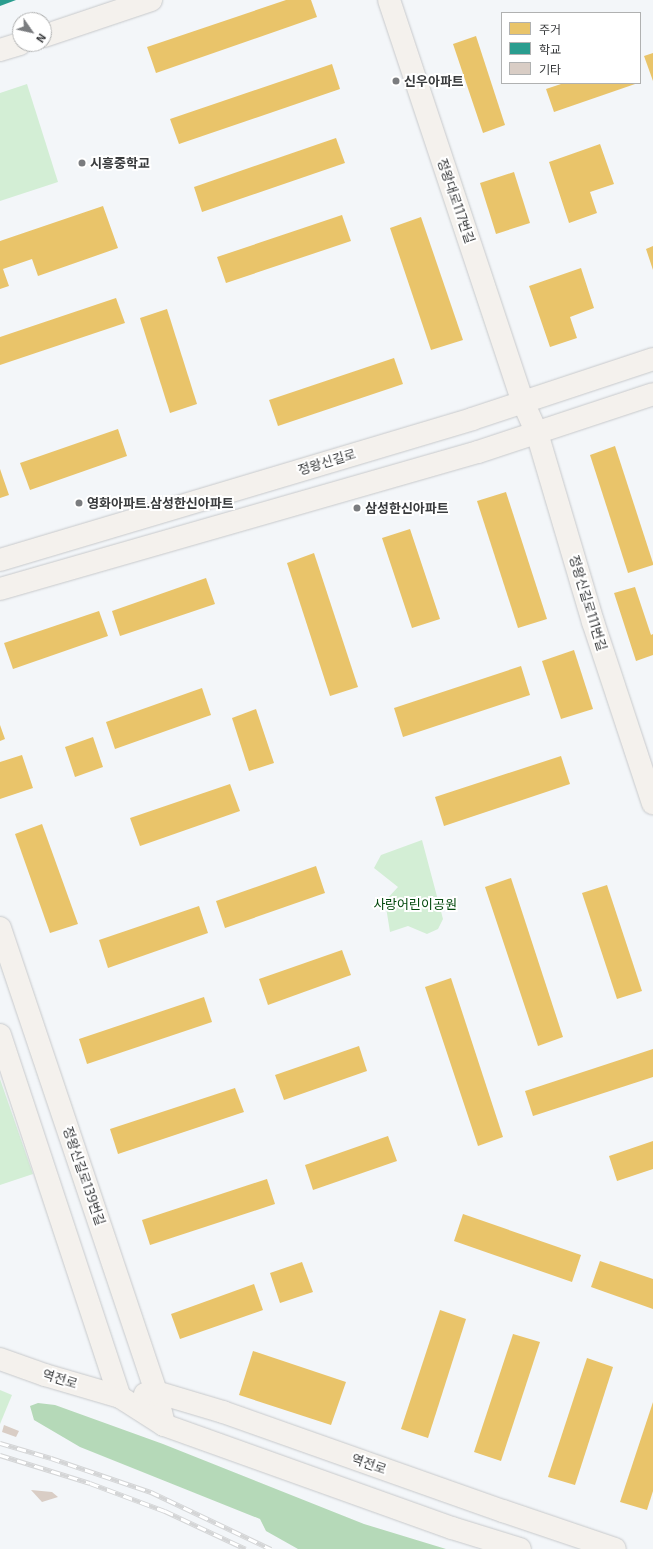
<!DOCTYPE html>
<meta charset="utf-8">
<style>
body{margin:0}
#map{position:relative;width:653px;height:1549px;overflow:hidden;background:#f3f6f9;font-family:"Exo 2","Noto Sans KR",sans-serif}
div>[style]{position:absolute}
.green>*{inset:0;background:#d3eed5}
.forest>*{inset:0;background:#b5d9b8}
.homes>*{inset:0;background:#e9c46a}
.schools>*{inset:0;background:#2a9d8f}
.building>*{inset:0;background:#d9cdc5}
.roads{filter:drop-shadow(0 0 1px #c7c9cb) drop-shadow(0 0 1px #c7c9cb)}
.secondary>*{height:22px;margin:-11px;padding:0 11px;transform-origin:11px;border-radius:11px;background:#f4f1ed}
.rail>*{height:4.5px;margin-top:-2.25px;transform-origin:0;background:repeating-linear-gradient(90deg,#fff 0 9px,#d4d5d6 0 18px);box-sizing:border-box;border-block:1px solid #d4d5d6}
.dots>*{width:11px;height:11px;translate:-50% -50%;box-sizing:border-box;border:2px solid #fff;border-radius:50%}
span{translate:-50% -50%;white-space:nowrap;text-align:center;line-height:1.15;-webkit-text-stroke:4px #fff;paint-order:stroke}
.poi-label{font-size:13px;color:#393b3d;font-weight:700}
.left{translate:0 -50%;text-align:left}
.street-label{font-size:13px;color:#393b3d}
.park-label{font-size:13px;color:#03490d}
.legend{position:absolute;left:501px;top:12px;width:140px;height:72px;box-sizing:border-box;background:#fff;border:1px solid #b0b1b1;margin:0;padding:5px 7px;list-style:none;font-size:12px;color:#393b3d}
.legend li{display:flex;align-items:center;gap:8px;height:20px}
.legend b{width:20px;border:1px solid #b0b1b1}
.north{position:absolute;left:12px;top:12px;width:40px;height:40px;box-sizing:border-box;background:#fff;border:1px solid #b0b1b1;border-radius:50%;rotate:124deg;font-size:11px;font-weight:700;line-height:16px;text-align:center;color:#393b3d}
.north::after{content:'';display:block;margin:auto;width:14px;height:18px;background:#7a7c7f;clip-path:polygon(50% 0,100% 100%,50% 72%,0 100%)}
</style>
<div id="map">
<div class="green">
<div style="clip-path:polygon(27px 84px,58px 182px,0 201px,0 93px)"></div>
<div style="clip-path:polygon(422px 840px,443px 919px,438px 929px,427px 934px,408px 926px,390px 932px,385px 901px,398px 887px,374px 868px,381px 855px)"></div>
<div style="clip-path:polygon(0 1079px,33px 1174px,0 1185px)"></div>
<div style="clip-path:polygon(0 1390px,12px 1395px,0 1424px)"></div>
</div>
<div class="forest">
<div style="clip-path:polygon(38px 1403px,55px 1405px,163px 1444px,364px 1524px,446px 1549px,298px 1549px,266px 1531px,260px 1519px,80px 1447px,34px 1420px,30px 1406px)"></div>
</div>
<div class="homes">
<div style="clip-path:polygon(286px 0,311px 0,317px 17px,156px 73px,147px 47px)"></div>
<div style="clip-path:polygon(476px 36px,505px 125px,483px 133px,453px 44px)"></div>
<div style="clip-path:polygon(653px 53px,653px 81px,644px 56px)"></div>
<div style="clip-path:polygon(332px 64px,340px 89px,179px 144px,170px 119px)"></div>
<div style="clip-path:polygon(564px 83px,638px 83px,554px 112px,546px 89px)"></div>
<div style="clip-path:polygon(336px 138px,345px 163px,202px 212px,194px 187px)"></div>
<div style="clip-path:polygon(600px 144px,614px 184px,590px 192px,597px 213px,569px 223px,549px 162px)"></div>
<div style="clip-path:polygon(514px 172px,530px 223px,496px 234px,480px 183px)"></div>
<div style="clip-path:polygon(103px 206px,118px 248px,38px 276px,32px 259px,3px 269px,9px 286px,0 289px,0 241px)"></div>
<div style="clip-path:polygon(342px 215px,351px 241px,226px 283px,217px 257px)"></div>
<div style="clip-path:polygon(421px 217px,463px 340px,431px 350px,390px 228px)"></div>
<div style="clip-path:polygon(653px 246px,653px 270px,646px 249px)"></div>
<div style="clip-path:polygon(581px 268px,594px 308px,570px 317px,577px 338px,550px 347px,529px 286px)"></div>
<div style="clip-path:polygon(116px 298px,125px 323px,0 365px,0 337px)"></div>
<div style="clip-path:polygon(167px 309px,197px 404px,170px 413px,140px 318px)"></div>
<div style="clip-path:polygon(394px 358px,403px 384px,278px 426px,269px 400px)"></div>
<div style="clip-path:polygon(118px 429px,127px 456px,30px 490px,20px 463px)"></div>
<div style="clip-path:polygon(615px 446px,653px 563px,653px 565px,628px 573px,590px 455px)"></div>
<div style="clip-path:polygon(0 469px,9px 495px,0 498px)"></div>
<div style="clip-path:polygon(506px 492px,547px 619px,518px 628px,477px 501px)"></div>
<div style="clip-path:polygon(410px 529px,440px 619px,412px 628px,382px 538px)"></div>
<div style="clip-path:polygon(314px 553px,358px 687px,330px 696px,287px 563px)"></div>
<div style="clip-path:polygon(206px 578px,215px 604px,120px 636px,112px 611px)"></div>
<div style="clip-path:polygon(635px 587px,651px 635px,653px 634px,653px 655px,636px 661px,614px 593px)"></div>
<div style="clip-path:polygon(99px 611px,108px 636px,13px 669px,4px 643px)"></div>
<div style="clip-path:polygon(574px 650px,593px 709px,561px 719px,542px 661px)"></div>
<div style="clip-path:polygon(521px 666px,530px 695px,403px 737px,394px 708px)"></div>
<div style="clip-path:polygon(202px 688px,211px 715px,115px 749px,106px 722px)"></div>
<div style="clip-path:polygon(256px 709px,274px 763px,249px 771px,232px 718px)"></div>
<div style="clip-path:polygon(0 725px,5px 739px,0 741px)"></div>
<div style="clip-path:polygon(93px 737px,103px 767px,75px 777px,65px 747px)"></div>
<div style="clip-path:polygon(22px 755px,33px 788px,0 799px,0 762px)"></div>
<div style="clip-path:polygon(561px 756px,570px 784px,444px 826px,435px 797px)"></div>
<div style="clip-path:polygon(230px 784px,240px 811px,140px 846px,130px 818px)"></div>
<div style="clip-path:polygon(42px 824px,78px 924px,50px 933px,15px 834px)"></div>
<div style="clip-path:polygon(316px 866px,325px 893px,225px 928px,216px 901px)"></div>
<div style="clip-path:polygon(511px 878px,563px 1037px,538px 1046px,485px 887px)"></div>
<div style="clip-path:polygon(607px 885px,642px 991px,617px 999px,582px 893px)"></div>
<div style="clip-path:polygon(199px 906px,208px 933px,108px 968px,99px 940px)"></div>
<div style="clip-path:polygon(342px 950px,351px 975px,268px 1005px,259px 979px)"></div>
<div style="clip-path:polygon(451px 978px,503px 1137px,478px 1146px,425px 987px)"></div>
<div style="clip-path:polygon(204px 997px,212px 1022px,87px 1064px,79px 1039px)"></div>
<div style="clip-path:polygon(359px 1046px,367px 1071px,284px 1100px,275px 1075px)"></div>
<div style="clip-path:polygon(653px 1049px,653px 1077px,533px 1116px,525px 1091px)"></div>
<div style="clip-path:polygon(235px 1088px,244px 1112px,118px 1154px,110px 1129px)"></div>
<div style="clip-path:polygon(388px 1136px,397px 1161px,313px 1190px,305px 1165px)"></div>
<div style="clip-path:polygon(653px 1141px,653px 1169px,617px 1181px,609px 1156px)"></div>
<div style="clip-path:polygon(267px 1179px,275px 1204px,150px 1245px,142px 1220px)"></div>
<div style="clip-path:polygon(463px 1214px,581px 1255px,572px 1282px,454px 1241px)"></div>
<div style="clip-path:polygon(600px 1261px,653px 1279px,653px 1309px,591px 1287px)"></div>
<div style="clip-path:polygon(302px 1262px,313px 1292px,280px 1303px,270px 1273px)"></div>
<div style="clip-path:polygon(254px 1284px,263px 1310px,180px 1339px,171px 1314px)"></div>
<div style="clip-path:polygon(440px 1310px,466px 1319px,428px 1438px,401px 1429px)"></div>
<div style="clip-path:polygon(513px 1334px,540px 1342px,501px 1461px,474px 1452px)"></div>
<div style="clip-path:polygon(253px 1351px,346px 1382px,331px 1425px,239px 1395px)"></div>
<div style="clip-path:polygon(587px 1358px,613px 1367px,575px 1485px,548px 1477px)"></div>
<div style="clip-path:polygon(653px 1402px,653px 1491px,647px 1510px,620px 1502px)"></div>
</div>
<div class="schools">
<div style="clip-path:polygon(0 0,16px 0,0 6px)"></div>
</div>
<div class="building">
<div style="clip-path:polygon(4px 1425px,19px 1431px,16px 1437px,2px 1432px)"></div>
<div style="clip-path:polygon(31px 1490px,52px 1492px,58px 1497px,42px 1502px)"></div>
</div>
<div class="roads">
<div class="secondary">
<div style="left:389px;top:0;width:424px;rotate:71.6deg"></div>
<div style="left:523px;top:402px;width:34px;rotate:66deg"></div>
<div style="left:537px;top:433px;width:197px;rotate:73.5deg"></div>
<div style="left:593px;top:622px;width:191px;rotate:71.7deg"></div>
<div style="left:44px;top:36px;width:113px;rotate:-18.6deg"></div>
<div style="left:0;top:50px;width:21px;rotate:-17deg"></div>
<div style="left:0;top:560px;width:493px;rotate:-16.6deg"></div>
<div style="left:472px;top:419px;width:191px;rotate:-18.3deg"></div>
<div style="left:0;top:589px;width:497px;rotate:-16deg"></div>
<div style="left:478px;top:452px;width:184px;rotate:-18.3deg"></div>
<div style="left:0;top:928px;width:490px;rotate:71.4deg"></div>
<div style="left:156px;top:1392px;width:34px;rotate:76deg"></div>
<div style="left:0;top:1035px;width:381px;rotate:71.7deg"></div>
<div style="left:0;top:1359px;width:48px;rotate:19.6deg"></div>
<div style="left:45px;top:1375px;width:78px;rotate:16.3deg"></div>
<div style="left:120px;top:1397px;width:52px;rotate:32.5deg"></div>
<div style="left:164px;top:1425px;width:306px;rotate:19.7deg"></div>
<div style="left:452px;top:1528px;width:71px;rotate:17.2deg"></div>
<div style="left:145px;top:1394px;width:11px;rotate:-10deg"></div>
<div style="left:156px;top:1392px;width:70px;rotate:16.6deg"></div>
<div style="left:223px;top:1412px;width:297px;rotate:19.5deg"></div>
<div style="left:503px;top:1511px;width:118px;rotate:18.7deg"></div>
</div>
</div>
<div class="rail">
<div style="left:0;top:1443px;width:53px;rotate:16.4deg"></div>
<div style="left:51px;top:1458px;width:106px;rotate:18.8deg"></div>
<div style="left:151px;top:1492px;width:133px;rotate:25.4deg"></div>
<div style="left:0;top:1455px;width:94px;rotate:17.3deg"></div>
<div style="left:90px;top:1483px;width:80px;rotate:20.5deg"></div>
<div style="left:165px;top:1511px;width:89px;rotate:25.1deg"></div>
</div>
<div class="dots">
<div style="left:396px;top:81px;background:#7a7c7f"></div>
<div style="left:82px;top:163px;background:#7a7c7f"></div>
<div style="left:79px;top:503px;background:#7a7c7f"></div>
<div style="left:357px;top:508px;background:#7a7c7f"></div>
</div>
<div class="poi-label">
<span class="left" style="left:404px;top:81px">신우아파트</span>
<span class="left" style="left:90px;top:163px">시흥중학교</span>
<span class="left" style="left:87px;top:503px">영화아파트.삼성한신아파트</span>
<span class="left" style="left:365px;top:508px">삼성한신아파트</span>
</div>
<div class="street-label">
<span style="left:456px;top:201px;rotate:71deg">정왕대로117번길</span>
<span style="left:327px;top:462px;rotate:-17deg">정왕신길로</span>
<span style="left:588px;top:603px;rotate:73deg">정왕신길로111번길</span>
<span style="left:84px;top:1176px;rotate:71deg">정왕신길로139번길</span>
<span style="left:60px;top:1379px;rotate:17deg">역전로</span>
<span style="left:369px;top:1464px;rotate:19deg">역전로</span>
</div>
<div class="park-label">
<span style="left:415px;top:904px">사랑어린이공원</span>
</div>
<ul class="legend">
<li><b style="height:11px;background:#e9c46a"></b>주거</li>
<li><b style="height:11px;background:#2a9d8f"></b>학교</li>
<li><b style="height:11px;background:#d9cdc5"></b>기타</li>
</ul>
<div class="north">N</div>
</div>
